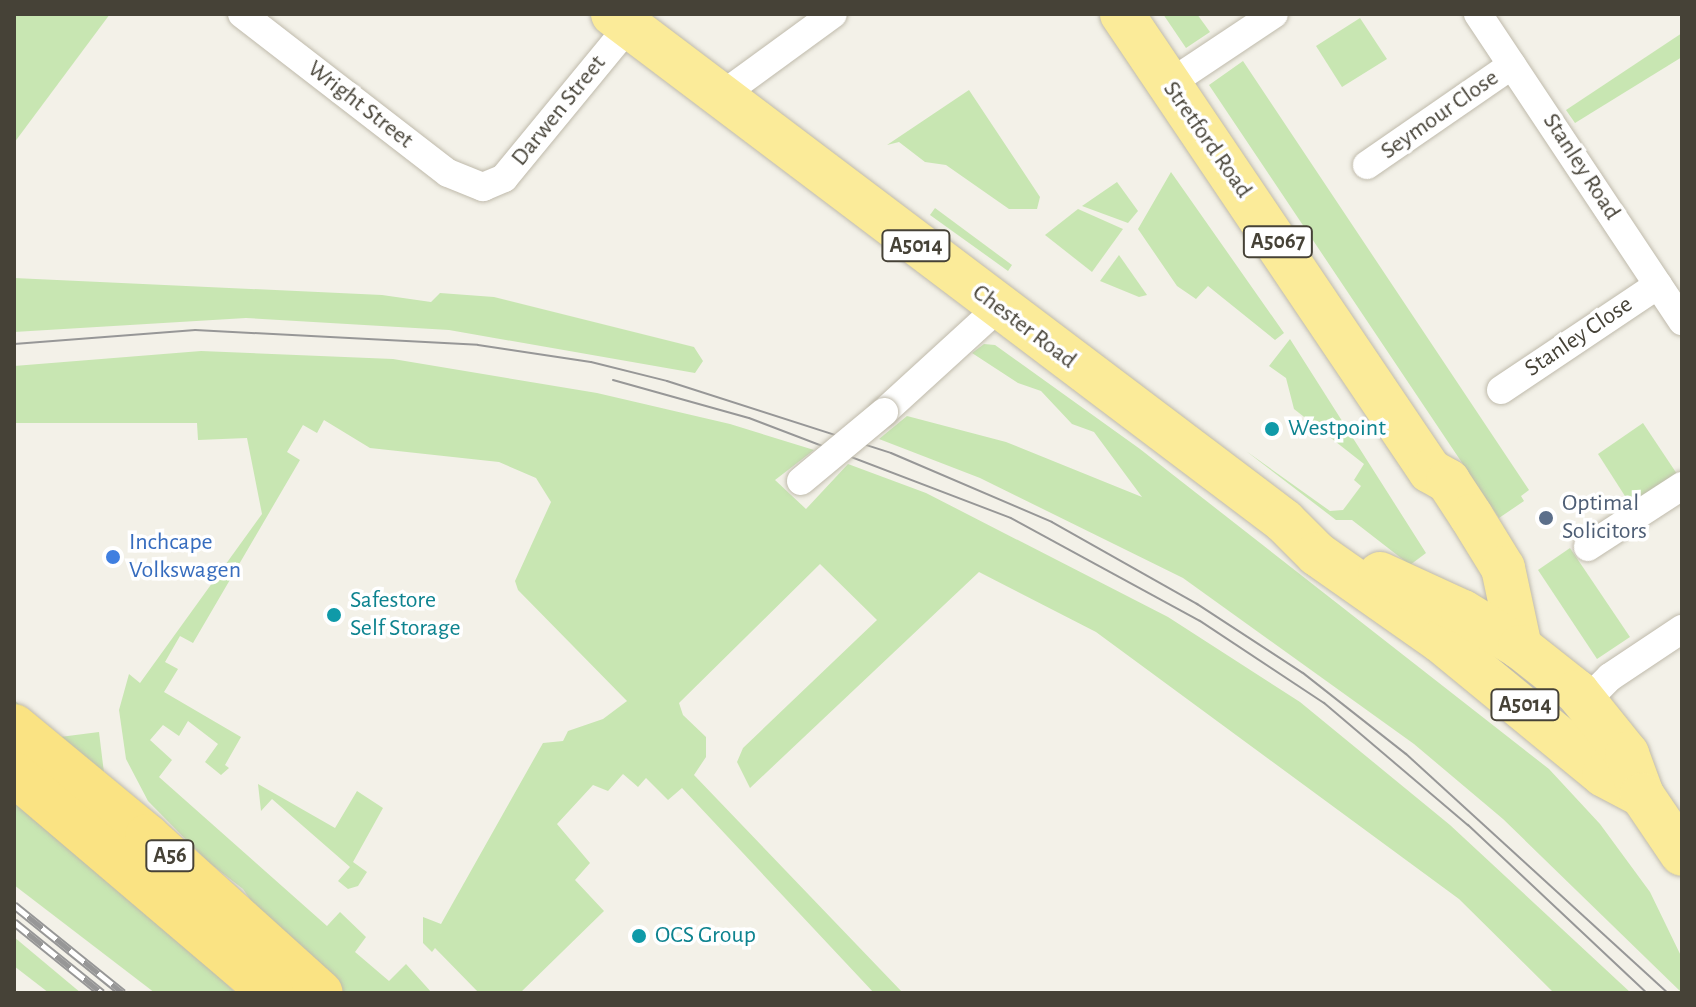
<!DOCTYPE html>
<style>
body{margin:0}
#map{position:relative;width:1696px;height:1007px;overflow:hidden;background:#f3f1e8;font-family:"Alegreya Sans",sans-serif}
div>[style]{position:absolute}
.green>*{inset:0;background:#c8e6b2}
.roads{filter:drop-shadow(0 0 2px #bfbaab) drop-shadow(0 0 2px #bfbaab)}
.minor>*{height:28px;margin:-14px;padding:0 14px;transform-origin:14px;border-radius:14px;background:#fff}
.primary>*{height:44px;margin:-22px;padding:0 22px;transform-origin:22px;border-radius:22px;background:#fbeb99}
.trunk>*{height:44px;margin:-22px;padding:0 22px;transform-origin:22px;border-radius:22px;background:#fae383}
.tram>*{height:2px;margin:-1px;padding:0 1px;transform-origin:1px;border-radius:1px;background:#979797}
.rail>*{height:9px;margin-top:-4.5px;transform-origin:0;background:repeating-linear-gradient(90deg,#fff 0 18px,#979797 0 36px);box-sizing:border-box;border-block:2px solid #979797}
.bridges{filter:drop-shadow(0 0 2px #bfbaab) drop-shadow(0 0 2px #bfbaab)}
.minor-bridge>*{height:28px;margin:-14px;padding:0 14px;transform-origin:14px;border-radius:14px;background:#fff}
.dots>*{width:22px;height:22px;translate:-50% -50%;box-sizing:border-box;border:4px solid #fff;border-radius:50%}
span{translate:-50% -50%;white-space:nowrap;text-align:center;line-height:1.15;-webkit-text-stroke:7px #fff;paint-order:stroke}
.shield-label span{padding:2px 6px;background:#fff;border:2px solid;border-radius:6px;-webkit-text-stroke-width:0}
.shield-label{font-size:22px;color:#464237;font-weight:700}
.street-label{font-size:24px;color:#464237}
.culture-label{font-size:24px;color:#0d838f}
.left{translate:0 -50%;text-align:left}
.service-label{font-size:24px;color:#4e5e75}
.shop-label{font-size:24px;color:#366cbe}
.frame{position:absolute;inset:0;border:16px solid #464237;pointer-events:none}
</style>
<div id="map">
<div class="green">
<div style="clip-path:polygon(14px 14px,110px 14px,14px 143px)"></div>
<div style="clip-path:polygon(1163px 14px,1197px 14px,1210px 32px,1186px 48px)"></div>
<div style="clip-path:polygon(1360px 18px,1387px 59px,1342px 87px,1316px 46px)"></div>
<div style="clip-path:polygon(1682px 33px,1682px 57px,1575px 123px,1566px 110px)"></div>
<div style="clip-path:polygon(1243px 61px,1529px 490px,1521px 496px,1524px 501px,1499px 518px,1209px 85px)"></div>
<div style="clip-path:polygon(969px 90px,1040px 197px,1037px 209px,1009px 209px,946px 165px,925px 162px,899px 142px,887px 145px)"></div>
<div style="clip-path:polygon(1171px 172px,1284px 333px,1275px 340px,1208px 286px,1196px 299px,1177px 286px,1138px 229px)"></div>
<div style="clip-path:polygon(1117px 182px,1138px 211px,1128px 223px,1082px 206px)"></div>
<div style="clip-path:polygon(935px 208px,1012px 265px,1008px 271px,930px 215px)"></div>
<div style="clip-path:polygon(1078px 209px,1123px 229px,1092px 272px,1045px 235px)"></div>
<div style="clip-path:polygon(1119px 255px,1147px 295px,1139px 297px,1100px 281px)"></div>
<div style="clip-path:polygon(14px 278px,382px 295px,431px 302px,440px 293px,494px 297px,694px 347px,703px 361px,695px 373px,449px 330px,246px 318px,14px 332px)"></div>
<div style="clip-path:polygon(1290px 339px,1426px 553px,1410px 565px,1352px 520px,1336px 520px,1246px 451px,1330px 511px,1343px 510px,1361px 486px,1354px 480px,1364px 464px,1294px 409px,1286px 378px,1269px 366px)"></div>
<div style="clip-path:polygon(984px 344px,995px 345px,1140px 449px,1549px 769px,1600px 824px,1650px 892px,1682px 958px,1682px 993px,1503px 819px,1414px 744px,1183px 578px,980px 478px,879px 439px,907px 416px,1006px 442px,1142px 497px,1094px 432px,1072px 424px,1041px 391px,1018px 383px,972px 353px)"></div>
<div style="clip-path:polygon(201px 351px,393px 359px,597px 393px,730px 424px,814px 450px,775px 480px,806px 509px,848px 464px,926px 493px,1168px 617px,1300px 702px,1450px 825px,1631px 993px,1554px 993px,1459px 899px,1096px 632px,979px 572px,750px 788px,737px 762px,743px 748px,877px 620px,820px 564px,679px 703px,683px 715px,706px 737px,706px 757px,694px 775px,903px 993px,874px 993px,682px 788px,668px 800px,646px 778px,638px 787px,623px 774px,608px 791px,593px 785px,557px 824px,590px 863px,575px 880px,604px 911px,520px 993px,479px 993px,435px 948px,432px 952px,423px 943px,423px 917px,441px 924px,543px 743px,563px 741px,568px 731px,603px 719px,627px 701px,518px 590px,515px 581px,551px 502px,536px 478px,499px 462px,370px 448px,324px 420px,317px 433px,303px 425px,287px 452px,300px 460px,193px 643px,180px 636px,165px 662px,178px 669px,164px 692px,241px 737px,225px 765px,229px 768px,221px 775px,205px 762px,218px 744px,188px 721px,179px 736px,163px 725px,150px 740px,172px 760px,159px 777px,327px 926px,340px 912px,366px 937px,355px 952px,389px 981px,406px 964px,432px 993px,341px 993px,259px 912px,243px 889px,207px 861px,148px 801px,126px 759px,119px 710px,129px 674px,140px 683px,262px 514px,247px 438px,198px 440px,197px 423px,14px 423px,14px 366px)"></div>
<div style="clip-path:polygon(1643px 423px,1679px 477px,1632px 507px,1598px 454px)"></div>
<div style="clip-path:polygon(1570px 548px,1630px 637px,1597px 659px,1538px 570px)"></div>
<div style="clip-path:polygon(14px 700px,60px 737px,99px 732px,104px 773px,14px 710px)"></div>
<div style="clip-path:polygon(258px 784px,335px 828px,357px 791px,383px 808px,353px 862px,367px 872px,358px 886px,348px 889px,338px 881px,350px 867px,272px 799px,261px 811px)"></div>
<div style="clip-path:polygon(14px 802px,125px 888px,236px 993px,155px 993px,14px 885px)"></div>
<div style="clip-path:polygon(14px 937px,81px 993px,49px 993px,14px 966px)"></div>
</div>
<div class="roads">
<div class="minor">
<div style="left:242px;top:14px;width:260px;rotate:37.7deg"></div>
<div style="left:448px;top:173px;width:38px;rotate:22deg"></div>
<div style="left:483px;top:187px;width:23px;rotate:-23deg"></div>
<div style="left:504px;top:178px;width:197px;rotate:-50.6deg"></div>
<div style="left:1478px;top:14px;width:369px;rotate:56.4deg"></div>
<div style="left:1169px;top:84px;width:126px;rotate:-33.7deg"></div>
<div style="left:722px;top:95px;width:137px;rotate:-36.1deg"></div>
<div style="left:1367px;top:165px;width:176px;rotate:-34.6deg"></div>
<div style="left:1501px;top:390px;width:189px;rotate:-33.8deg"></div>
<div style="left:884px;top:412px;width:154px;rotate:-42.4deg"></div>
<div style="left:1588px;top:547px;width:112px;rotate:-33deg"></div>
<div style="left:1586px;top:701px;width:34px;rotate:-45deg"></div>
<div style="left:1610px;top:677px;width:87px;rotate:-33.7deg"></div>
</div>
<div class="primary">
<div style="left:613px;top:14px;width:841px;rotate:37.07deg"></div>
<div style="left:1284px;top:521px;width:47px;rotate:45deg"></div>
<div style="left:1317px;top:554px;width:151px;rotate:35.1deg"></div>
<div style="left:1441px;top:641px;width:211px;rotate:39.4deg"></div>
<div style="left:1604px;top:775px;width:43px;rotate:27.8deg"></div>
<div style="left:1122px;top:14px;width:551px;rotate:56.02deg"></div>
<div style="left:1430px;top:471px;width:21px;rotate:29deg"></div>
<div style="left:1448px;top:481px;width:42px;rotate:56.7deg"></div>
<div style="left:1471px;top:516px;width:61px;rotate:58.4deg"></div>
<div style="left:1503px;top:568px;width:81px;rotate:77.9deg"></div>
<div style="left:1380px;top:574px;width:91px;rotate:24.6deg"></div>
<div style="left:1463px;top:612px;width:67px;rotate:31.6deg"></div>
<div style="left:1520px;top:647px;width:73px;rotate:38.3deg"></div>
<div style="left:1577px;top:692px;width:80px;rotate:51.1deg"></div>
<div style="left:1627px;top:754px;width:44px;rotate:69.9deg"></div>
<div style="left:1642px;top:795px;width:71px;rotate:55.9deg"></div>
</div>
<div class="trunk">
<div style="left:14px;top:726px;width:173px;rotate:39.6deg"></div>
<div style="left:147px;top:836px;width:234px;rotate:42.1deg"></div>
<div style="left:14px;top:774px;width:338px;rotate:40.4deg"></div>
</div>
</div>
<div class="tram">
<div style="left:14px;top:344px;width:182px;rotate:-4.4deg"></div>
<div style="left:195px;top:330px;width:283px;rotate:3deg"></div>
<div style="left:478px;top:345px;width:114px;rotate:8.6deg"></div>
<div style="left:591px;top:362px;width:78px;rotate:14deg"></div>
<div style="left:667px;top:381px;width:235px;rotate:17.8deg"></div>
<div style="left:891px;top:453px;width:175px;rotate:23.2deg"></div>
<div style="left:1052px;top:522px;width:167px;rotate:29.5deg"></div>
<div style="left:1197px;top:604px;width:126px;rotate:33.1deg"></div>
<div style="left:1303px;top:673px;width:131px;rotate:38.2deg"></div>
<div style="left:1406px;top:754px;width:355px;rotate:42.4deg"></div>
<div style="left:613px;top:380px;width:141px;rotate:15.6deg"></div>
<div style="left:749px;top:418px;width:280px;rotate:20.9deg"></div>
<div style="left:1011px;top:518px;width:215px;rotate:28.6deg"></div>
<div style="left:1200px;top:621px;width:149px;rotate:33.5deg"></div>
<div style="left:1324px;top:703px;width:189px;rotate:40.3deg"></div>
<div style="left:1468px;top:825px;width:245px;rotate:43.2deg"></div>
</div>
<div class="rail">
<div style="left:14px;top:905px;width:140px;rotate:38.9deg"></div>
<div style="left:14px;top:922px;width:113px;rotate:38.9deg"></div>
</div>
<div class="bridges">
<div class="minor-bridge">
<div style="left:801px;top:481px;width:108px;rotate:-39.7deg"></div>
</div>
</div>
<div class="dots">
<div style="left:1272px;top:429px;background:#0f9aa8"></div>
<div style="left:1546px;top:518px;background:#5c6f8a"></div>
<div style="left:113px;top:557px;background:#3f7fe0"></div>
<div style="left:334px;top:615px;background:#0f9aa8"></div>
<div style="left:639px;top:936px;background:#0f9aa8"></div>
</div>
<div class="shield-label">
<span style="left:1278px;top:242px">A5067</span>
<span style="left:916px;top:246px">A5014</span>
<span style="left:1525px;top:705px">A5014</span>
<span style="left:170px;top:856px">A56</span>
</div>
<div class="street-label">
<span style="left:360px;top:105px;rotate:38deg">Wright Street</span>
<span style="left:559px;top:111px;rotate:-51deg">Darwen Street</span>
<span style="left:1440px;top:115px;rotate:-35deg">Seymour Close</span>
<span style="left:1207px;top:140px;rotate:55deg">Stretford Road</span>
<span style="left:1581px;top:167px;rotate:57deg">Stanley Road</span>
<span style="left:1024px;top:327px;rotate:37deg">Chester Road</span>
<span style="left:1579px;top:337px;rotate:-34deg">Stanley Close</span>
</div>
<div class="culture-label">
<span class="left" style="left:1288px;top:429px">Westpoint</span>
<span class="left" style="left:350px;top:615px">Safestore<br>Self Storage</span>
<span class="left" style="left:655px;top:936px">OCS Group</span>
</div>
<div class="service-label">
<span class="left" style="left:1562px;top:518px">Optimal<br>Solicitors</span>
</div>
<div class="shop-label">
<span class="left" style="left:129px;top:557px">Inchcape<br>Volkswagen</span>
</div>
<div class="frame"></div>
</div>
